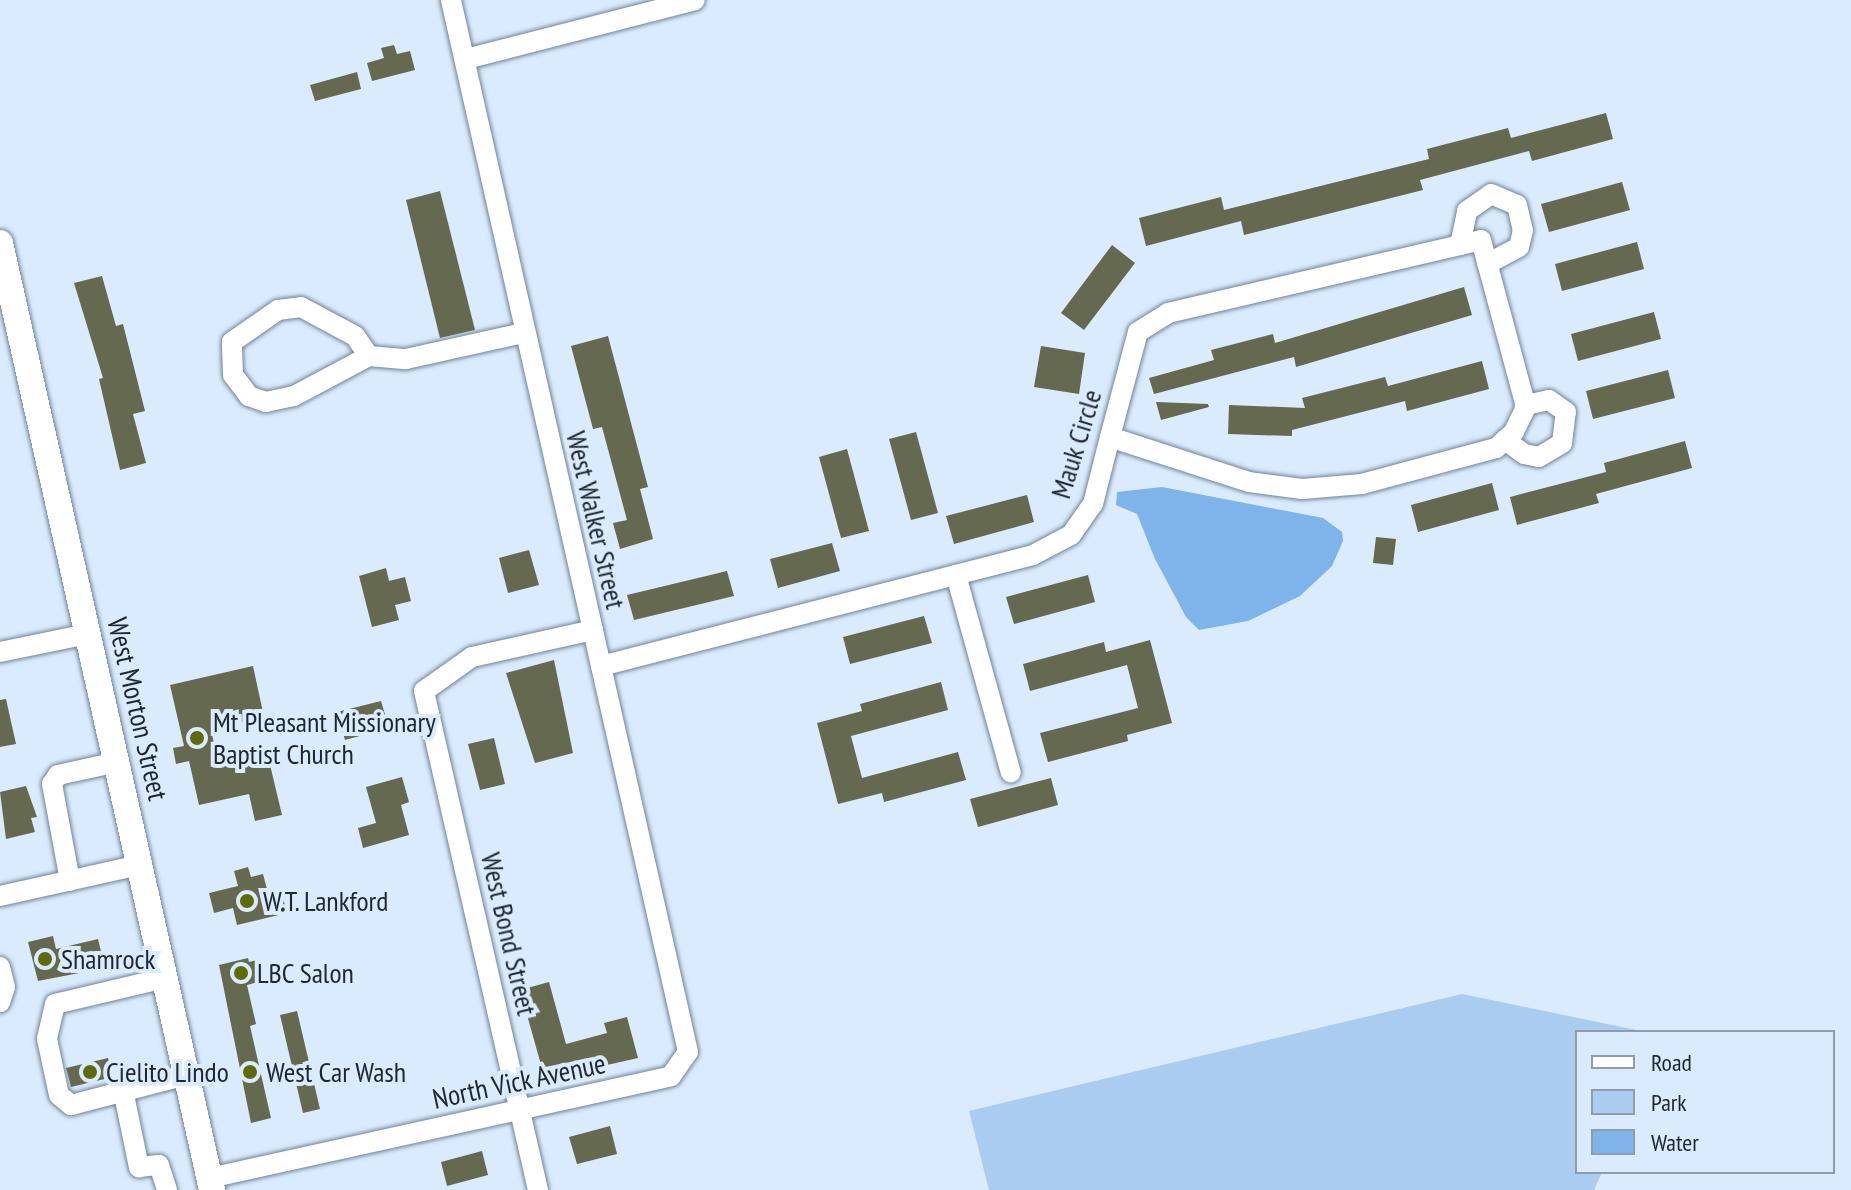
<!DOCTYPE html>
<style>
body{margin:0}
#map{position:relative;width:1851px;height:1190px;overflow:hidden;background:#daebfe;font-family:"PT Sans Narrow",sans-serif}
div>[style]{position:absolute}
.green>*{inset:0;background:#a9ccf0}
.water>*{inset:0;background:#7fb4ea}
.building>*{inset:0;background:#646950}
.roads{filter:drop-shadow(0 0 2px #6f8397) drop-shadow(0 0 2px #6f8397)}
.minor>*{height:20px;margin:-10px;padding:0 10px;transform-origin:10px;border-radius:10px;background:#fff}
.major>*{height:26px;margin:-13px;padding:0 13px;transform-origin:13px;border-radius:13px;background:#fff}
.dots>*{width:22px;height:22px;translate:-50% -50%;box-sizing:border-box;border:4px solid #daebfe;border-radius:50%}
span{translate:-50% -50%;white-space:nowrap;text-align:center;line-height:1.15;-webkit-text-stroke:8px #daebfe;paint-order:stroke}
.street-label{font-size:28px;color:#1e262e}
.poi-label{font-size:28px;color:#1e262e}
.left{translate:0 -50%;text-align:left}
.legend{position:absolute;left:1575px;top:1030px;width:260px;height:144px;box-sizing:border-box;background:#daebfe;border:2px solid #8f9cab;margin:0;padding:10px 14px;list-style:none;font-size:24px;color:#1e262e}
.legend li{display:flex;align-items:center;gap:16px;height:40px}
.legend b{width:40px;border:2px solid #8f9cab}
</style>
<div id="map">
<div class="green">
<div style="clip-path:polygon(1462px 994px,1646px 1032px,1577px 1032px,1577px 1172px,1602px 1172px,1594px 1190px,989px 1190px,969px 1111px)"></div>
</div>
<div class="water">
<div style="clip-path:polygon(1162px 487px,1323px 518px,1342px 532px,1343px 541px,1332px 566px,1300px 596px,1248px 621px,1199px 630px,1186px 617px,1155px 559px,1137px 514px,1116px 505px,1117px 492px)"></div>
</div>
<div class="building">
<div style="clip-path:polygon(394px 45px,397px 54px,410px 51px,415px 70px,372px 81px,367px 63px,384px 58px,381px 48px)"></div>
<div style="clip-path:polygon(357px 72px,361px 89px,315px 101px,310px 85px)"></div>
<div style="clip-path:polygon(1606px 113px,1613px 139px,1532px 161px,1529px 151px,1420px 180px,1423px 190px,1244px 235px,1241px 221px,1146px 246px,1139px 218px,1221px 197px,1224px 210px,1429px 159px,1427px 149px,1508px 128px,1511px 138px)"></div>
<div style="clip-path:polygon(1622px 182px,1630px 210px,1549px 232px,1541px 204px)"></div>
<div style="clip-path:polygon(440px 191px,475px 330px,440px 338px,406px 200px)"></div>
<div style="clip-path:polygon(1637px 242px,1644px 269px,1562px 291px,1555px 264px)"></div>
<div style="clip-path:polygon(1112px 245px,1135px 263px,1084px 330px,1061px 313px)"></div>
<div style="clip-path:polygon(102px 276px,116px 326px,123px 324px,145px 411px,133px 414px,146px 463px,120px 470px,99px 379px,103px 378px,74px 283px)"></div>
<div style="clip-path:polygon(1464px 287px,1472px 315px,1296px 367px,1294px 357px,1154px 394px,1149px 378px,1214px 360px,1211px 350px,1273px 334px,1275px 343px)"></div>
<div style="clip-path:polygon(1654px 312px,1661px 339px,1578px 361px,1571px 334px)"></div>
<div style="clip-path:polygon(608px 336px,648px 487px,640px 489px,653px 539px,620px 549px,613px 523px,627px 520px,602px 427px,593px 429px,571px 346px)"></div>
<div style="clip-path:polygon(1041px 346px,1085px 353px,1079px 394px,1034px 387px)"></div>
<div style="clip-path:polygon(1482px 361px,1489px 389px,1407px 411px,1405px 401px,1292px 430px,1292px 436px,1228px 434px,1229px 405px,1305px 408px,1302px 398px,1385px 377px,1388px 386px)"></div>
<div style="clip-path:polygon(1668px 370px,1675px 398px,1593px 419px,1586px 391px)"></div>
<div style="clip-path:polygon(1156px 402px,1208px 404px,1209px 407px,1161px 420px)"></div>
<div style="clip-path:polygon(916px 432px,938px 513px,911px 520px,889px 439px)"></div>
<div style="clip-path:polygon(1685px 441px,1692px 468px,1596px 494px,1599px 503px,1517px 525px,1510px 497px,1606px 472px,1604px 463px)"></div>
<div style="clip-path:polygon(847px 449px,869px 531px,841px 538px,819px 457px)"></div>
<div style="clip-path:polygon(1492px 483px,1499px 510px,1418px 532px,1411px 505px)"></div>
<div style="clip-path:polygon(1027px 495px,1034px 522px,954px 544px,946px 516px)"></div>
<div style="clip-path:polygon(1376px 537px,1396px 539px,1393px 565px,1373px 563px)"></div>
<div style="clip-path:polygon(832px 543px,840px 571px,778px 588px,770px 559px)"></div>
<div style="clip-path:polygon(529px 550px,539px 585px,508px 593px,499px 558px)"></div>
<div style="clip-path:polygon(386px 568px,389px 581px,405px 577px,411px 601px,395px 605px,399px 620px,372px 627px,359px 576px)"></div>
<div style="clip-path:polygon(727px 571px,734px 596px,634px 620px,627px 595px)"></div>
<div style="clip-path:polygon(1088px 575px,1095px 602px,1014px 624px,1006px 597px)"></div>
<div style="clip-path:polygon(924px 616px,932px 643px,850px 664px,843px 637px)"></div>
<div style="clip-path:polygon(1150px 640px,1172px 723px,1127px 735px,1128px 741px,1048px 762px,1040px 733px,1138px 708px,1127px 665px,1030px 691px,1023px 664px,1104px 642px,1106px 652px)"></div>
<div style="clip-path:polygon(554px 660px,573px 753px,535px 763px,506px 673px)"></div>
<div style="clip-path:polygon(253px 666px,264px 717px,211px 729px,217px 759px,266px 748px,282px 815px,255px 821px,249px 794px,199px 805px,189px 761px,176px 764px,173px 748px,184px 746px,170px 685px)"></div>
<div style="clip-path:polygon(941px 682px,948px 710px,851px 736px,862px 778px,958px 752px,966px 780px,884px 802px,882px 793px,838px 804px,817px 723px,862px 711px,860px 704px)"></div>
<div style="clip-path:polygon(6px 699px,16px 744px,0 747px,0 700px)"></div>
<div style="clip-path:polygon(381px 701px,389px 728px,345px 740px,337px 712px)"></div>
<div style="clip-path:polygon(494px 738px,505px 784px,480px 790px,468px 744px)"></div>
<div style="clip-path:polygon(402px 777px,409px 802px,401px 805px,409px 835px,363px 848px,358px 828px,376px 823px,366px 787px)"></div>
<div style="clip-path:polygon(1051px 778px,1058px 805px,978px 827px,970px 799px)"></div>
<div style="clip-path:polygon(26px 786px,37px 817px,31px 818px,35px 832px,6px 839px,0 792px)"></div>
<div style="clip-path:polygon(248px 867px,251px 877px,263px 874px,268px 893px,281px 890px,287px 913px,237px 925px,233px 908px,214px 913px,209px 893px,238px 886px,234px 871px)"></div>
<div style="clip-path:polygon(53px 936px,56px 949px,98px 939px,105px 968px,38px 981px,28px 942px)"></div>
<div style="clip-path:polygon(248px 958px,249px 962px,257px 960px,262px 981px,247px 985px,256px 1024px,250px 1026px,271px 1118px,251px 1123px,219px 965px)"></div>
<div style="clip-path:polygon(549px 982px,566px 1044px,607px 1033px,604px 1023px,627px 1017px,638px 1058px,545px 1079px,520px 990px)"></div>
<div style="clip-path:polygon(297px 1011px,320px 1109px,303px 1113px,280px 1015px)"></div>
<div style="clip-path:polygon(108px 1058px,113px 1077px,71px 1087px,66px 1068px)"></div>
<div style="clip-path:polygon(610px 1126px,617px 1154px,577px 1164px,569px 1137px)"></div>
<div style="clip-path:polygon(482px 1151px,488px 1175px,447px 1186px,441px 1162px)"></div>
</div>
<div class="roads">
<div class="minor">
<div style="left:466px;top:59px;width:236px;rotate:-14.4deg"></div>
<div style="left:1460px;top:245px;width:35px;rotate:-78deg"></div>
<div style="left:1467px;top:211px;width:29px;rotate:-35deg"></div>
<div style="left:1491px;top:194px;width:28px;rotate:23deg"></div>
<div style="left:1517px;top:205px;width:26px;rotate:77deg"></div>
<div style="left:1523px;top:230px;width:17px;rotate:103deg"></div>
<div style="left:1519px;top:247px;width:36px;rotate:152deg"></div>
<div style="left:369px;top:356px;width:85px;rotate:151.9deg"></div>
<div style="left:294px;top:396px;width:29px;rotate:168deg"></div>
<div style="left:266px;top:402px;width:18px;rotate:-161deg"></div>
<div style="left:249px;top:396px;width:26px;rotate:-127deg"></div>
<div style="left:233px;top:375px;width:33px;rotate:-92deg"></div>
<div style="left:232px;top:342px;width:56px;rotate:-34.8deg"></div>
<div style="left:278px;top:310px;width:23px;rotate:-7deg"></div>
<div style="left:301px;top:307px;width:61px;rotate:28.2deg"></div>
<div style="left:355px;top:336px;width:24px;rotate:55deg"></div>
<div style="left:369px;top:356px;width:37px;rotate:5deg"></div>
<div style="left:406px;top:359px;width:120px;rotate:-12.5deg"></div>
<div style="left:1505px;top:440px;width:24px;rotate:36deg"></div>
<div style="left:1524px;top:454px;width:15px;rotate:11deg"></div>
<div style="left:1539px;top:457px;width:27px;rotate:-31deg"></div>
<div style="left:1562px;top:443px;width:31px;rotate:-83deg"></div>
<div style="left:1566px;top:412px;width:21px;rotate:-145deg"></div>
<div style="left:1549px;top:400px;width:25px;rotate:168deg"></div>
<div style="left:956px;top:575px;width:205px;rotate:74.5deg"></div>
<div style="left:0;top:652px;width:90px;rotate:-11.6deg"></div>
<div style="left:601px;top:666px;width:446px;rotate:-14.4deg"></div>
<div style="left:1033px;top:555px;width:43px;rotate:-27.8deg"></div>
<div style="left:1071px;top:535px;width:38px;rotate:-55deg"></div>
<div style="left:1093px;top:504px;width:69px;rotate:-75.8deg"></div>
<div style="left:1110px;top:437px;width:109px;rotate:-75.1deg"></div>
<div style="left:1138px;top:332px;width:36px;rotate:-32deg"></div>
<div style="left:1168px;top:313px;width:321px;rotate:-13.1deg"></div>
<div style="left:1481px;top:240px;width:173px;rotate:74.9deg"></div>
<div style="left:1526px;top:407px;width:28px;rotate:116deg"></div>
<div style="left:1514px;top:432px;width:24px;rotate:138deg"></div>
<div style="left:1496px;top:448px;width:139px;rotate:165deg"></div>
<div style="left:1362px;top:484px;width:60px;rotate:175.2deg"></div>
<div style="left:1302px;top:489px;width:53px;rotate:-172.5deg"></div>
<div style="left:1249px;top:482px;width:146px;rotate:-162.1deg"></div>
<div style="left:70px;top:881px;width:99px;rotate:-100.5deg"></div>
<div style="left:52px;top:784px;width:11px;rotate:-56deg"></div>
<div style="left:58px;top:775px;width:60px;rotate:-12.4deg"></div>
<div style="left:0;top:896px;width:143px;rotate:-12.5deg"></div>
<div style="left:0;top:967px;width:21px;rotate:76deg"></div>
<div style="left:5px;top:987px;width:16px;rotate:108deg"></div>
<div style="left:165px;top:978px;width:113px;rotate:166.7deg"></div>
<div style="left:55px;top:1004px;width:36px;rotate:103deg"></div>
<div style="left:47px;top:1039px;width:57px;rotate:77.9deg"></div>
<div style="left:59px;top:1095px;width:16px;rotate:40deg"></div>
<div style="left:71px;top:1105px;width:119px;rotate:-14.6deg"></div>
<div style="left:123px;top:1090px;width:79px;rotate:78.3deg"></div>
<div style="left:139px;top:1167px;width:20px;rotate:-6deg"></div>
<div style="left:159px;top:1165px;width:26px;rotate:72deg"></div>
<div style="left:209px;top:1178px;width:473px;rotate:-12.4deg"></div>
<div style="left:671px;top:1076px;width:29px;rotate:-55deg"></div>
<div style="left:688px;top:1052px;width:1078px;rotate:-102.7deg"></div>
<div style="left:538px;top:1190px;width:512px;rotate:-102.87deg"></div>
<div style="left:424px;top:691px;width:59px;rotate:-35.3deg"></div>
<div style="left:472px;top:657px;width:124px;rotate:-12.6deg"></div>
</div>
<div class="major">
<div style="left:0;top:243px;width:970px;rotate:77.38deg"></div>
</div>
</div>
<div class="dots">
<div style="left:197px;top:738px;background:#5f6a0f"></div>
<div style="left:247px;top:901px;background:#5f6a0f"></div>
<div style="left:45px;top:959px;background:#5f6a0f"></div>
<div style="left:241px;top:973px;background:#5f6a0f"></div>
<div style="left:90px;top:1072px;background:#5f6a0f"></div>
<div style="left:250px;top:1072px;background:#5f6a0f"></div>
</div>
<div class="street-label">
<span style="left:1076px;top:444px;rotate:-73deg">Mauk Circle</span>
<span style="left:596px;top:520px;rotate:77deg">West Walker Street</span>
<span style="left:138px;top:709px;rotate:77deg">West Morton Street</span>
<span style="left:509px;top:934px;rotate:77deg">West Bond Street</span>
<span style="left:519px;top:1081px;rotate:-12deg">North Vick Avenue</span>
</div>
<div class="poi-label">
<span class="left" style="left:213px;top:738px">Mt Pleasant Missionary<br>Baptist Church</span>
<span class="left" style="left:263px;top:901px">W.T. Lankford</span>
<span class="left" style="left:61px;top:959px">Shamrock</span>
<span class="left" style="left:257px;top:973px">LBC Salon</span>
<span class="left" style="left:106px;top:1072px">Cielito Lindo</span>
<span class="left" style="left:266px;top:1072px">West Car Wash</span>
</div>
<ul class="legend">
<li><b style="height:10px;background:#fff"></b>Road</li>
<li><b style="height:22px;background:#a9ccf0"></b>Park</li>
<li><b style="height:22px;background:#7fb4ea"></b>Water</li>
</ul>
</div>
